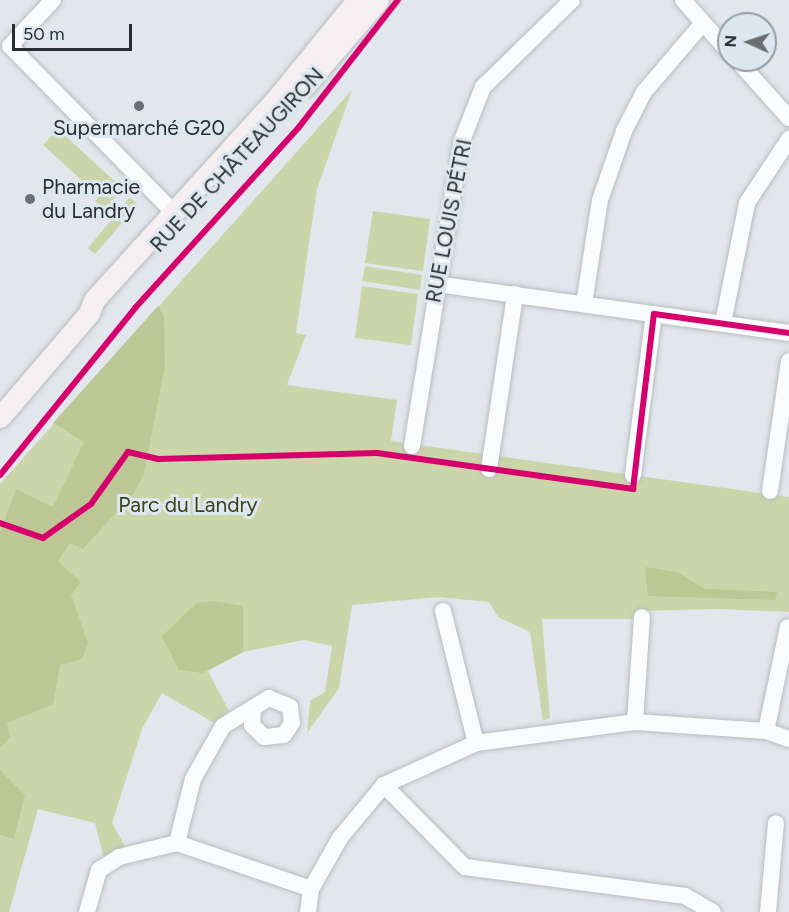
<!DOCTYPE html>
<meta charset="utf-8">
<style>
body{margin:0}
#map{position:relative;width:789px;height:912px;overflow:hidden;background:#e1e7ec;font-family:Figtree,sans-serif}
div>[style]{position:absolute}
.green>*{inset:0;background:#ccd5aa}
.forest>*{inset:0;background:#bdc795}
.roads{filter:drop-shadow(0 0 2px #b8bdc0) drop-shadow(0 0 2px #b8bdc0)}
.minor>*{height:16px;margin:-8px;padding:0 8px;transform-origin:8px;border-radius:8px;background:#fafbfc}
.major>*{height:21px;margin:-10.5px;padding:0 10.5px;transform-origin:10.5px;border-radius:10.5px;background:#f5eff1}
.cycleway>*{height:6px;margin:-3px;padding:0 3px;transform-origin:3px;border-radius:3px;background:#d6006c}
.dots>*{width:16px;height:16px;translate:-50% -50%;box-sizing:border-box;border:3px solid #dde7f0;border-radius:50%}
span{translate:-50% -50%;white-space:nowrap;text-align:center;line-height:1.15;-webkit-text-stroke:6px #dde7f0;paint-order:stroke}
.poi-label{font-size:21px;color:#2a2e31}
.left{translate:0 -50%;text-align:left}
.street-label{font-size:21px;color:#2a2e31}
.park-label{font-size:21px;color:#3c411a}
.north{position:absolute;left:717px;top:12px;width:60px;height:60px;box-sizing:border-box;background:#dde7f0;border:2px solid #959da4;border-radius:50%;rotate:273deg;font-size:16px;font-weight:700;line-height:24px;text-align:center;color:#2a2e31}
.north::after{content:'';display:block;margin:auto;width:21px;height:27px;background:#6a6f72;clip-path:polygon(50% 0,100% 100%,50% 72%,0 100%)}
.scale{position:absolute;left:12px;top:24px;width:120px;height:27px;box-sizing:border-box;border:3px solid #2a2e31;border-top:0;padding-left:8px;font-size:18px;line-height:21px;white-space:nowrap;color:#2a2e31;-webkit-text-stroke:4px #dde7f0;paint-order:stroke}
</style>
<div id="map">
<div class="green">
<div style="clip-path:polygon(352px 90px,317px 189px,296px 333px,306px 335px,287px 385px,397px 400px,391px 441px,789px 497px,789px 612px,718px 609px,638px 611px,635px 619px,542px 619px,550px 718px,543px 721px,530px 632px,498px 617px,489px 602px,438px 597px,352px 605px,339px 688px,307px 733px,310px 701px,325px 692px,332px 646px,304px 640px,243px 652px,208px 671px,229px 711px,216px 724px,162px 693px,142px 729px,112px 823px,127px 850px,104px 858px,95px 823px,38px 809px,9px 912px,0 912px,0 484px)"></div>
<div style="clip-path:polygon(58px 129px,123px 189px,104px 210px,95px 201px,99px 196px,43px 145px)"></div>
<div style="clip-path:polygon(130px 197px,138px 205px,95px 254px,88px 248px)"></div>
<div style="clip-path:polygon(373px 211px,430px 219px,423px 271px,365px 263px)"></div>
<div style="clip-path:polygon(365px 266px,422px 275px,420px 290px,362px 281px)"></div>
<div style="clip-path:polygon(362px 286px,418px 294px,411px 345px,355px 338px)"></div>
</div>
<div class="forest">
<div style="clip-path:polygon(158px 306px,164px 316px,165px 366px,144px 474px,133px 494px,83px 549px,70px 543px,58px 561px,81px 582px,71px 595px,88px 643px,82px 659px,60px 665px,53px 704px,7px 723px,10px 737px,0 748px,0 533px,16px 489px,53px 507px,84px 442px,53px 423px)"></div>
<div style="clip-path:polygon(645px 567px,677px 572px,705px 589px,777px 592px,775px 600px,648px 596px)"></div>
<div style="clip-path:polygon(212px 601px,243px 606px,243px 652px,202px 673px,179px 670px,162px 636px,197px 603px)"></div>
<div style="clip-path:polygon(0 770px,25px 795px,14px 839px,0 835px)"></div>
</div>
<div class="roads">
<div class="minor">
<div style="left:53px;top:0;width:63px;rotate:133.1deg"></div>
<div style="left:10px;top:46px;width:233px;rotate:45.5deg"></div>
<div style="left:683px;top:0;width:69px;rotate:48.5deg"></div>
<div style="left:737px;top:60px;width:78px;rotate:48.1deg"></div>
<div style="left:436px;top:284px;width:356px;rotate:7.9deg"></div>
<div style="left:584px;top:304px;width:105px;rotate:-81.3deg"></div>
<div style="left:600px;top:200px;width:73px;rotate:-70.8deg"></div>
<div style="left:624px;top:131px;width:44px;rotate:-62.9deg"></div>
<div style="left:644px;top:92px;width:91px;rotate:-49.5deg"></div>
<div style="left:723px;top:323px;width:122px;rotate:-78.7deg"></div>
<div style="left:747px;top:203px;width:77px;rotate:-56.7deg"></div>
<div style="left:412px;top:446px;width:307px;rotate:-80.8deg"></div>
<div style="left:461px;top:143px;width:60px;rotate:-68.6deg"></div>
<div style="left:483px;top:87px;width:124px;rotate:-44.3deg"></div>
<div style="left:489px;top:469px;width:177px;rotate:-81.5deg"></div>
<div style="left:633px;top:475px;width:162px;rotate:-82.6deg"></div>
<div style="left:770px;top:491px;width:131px;rotate:-81.7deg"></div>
<div style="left:443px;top:611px;width:136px;rotate:76deg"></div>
<div style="left:635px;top:722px;width:105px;rotate:-86.2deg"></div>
<div style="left:766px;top:731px;width:106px;rotate:-78.1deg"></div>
<div style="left:384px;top:785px;width:115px;rotate:45.4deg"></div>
<div style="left:465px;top:867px;width:222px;rotate:7.5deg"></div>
<div style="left:685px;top:896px;width:32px;rotate:30deg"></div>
<div style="left:177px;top:843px;width:66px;rotate:-76deg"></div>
<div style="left:193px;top:779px;width:61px;rotate:-60.5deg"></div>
<div style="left:223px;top:726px;width:54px;rotate:-31.3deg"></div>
<div style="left:269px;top:698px;width:23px;rotate:23deg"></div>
<div style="left:290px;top:707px;width:16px;rotate:83deg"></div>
<div style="left:292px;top:723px;width:14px;rotate:124deg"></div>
<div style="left:284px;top:735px;width:20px;rotate:174deg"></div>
<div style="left:264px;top:737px;width:17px;rotate:-135deg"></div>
<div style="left:252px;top:725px;width:14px;rotate:-86deg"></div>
<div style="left:87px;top:912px;width:44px;rotate:-74.1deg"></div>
<div style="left:99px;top:870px;width:24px;rotate:-33deg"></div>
<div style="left:119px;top:857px;width:60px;rotate:-13.6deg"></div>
<div style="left:177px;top:843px;width:142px;rotate:18.9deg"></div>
<div style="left:308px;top:912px;width:23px;rotate:-83deg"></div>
<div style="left:311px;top:889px;width:59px;rotate:-60.4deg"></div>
<div style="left:340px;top:838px;width:69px;rotate:-50.3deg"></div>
<div style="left:384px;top:785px;width:101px;rotate:-24.5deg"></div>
<div style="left:476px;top:743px;width:160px;rotate:-7.5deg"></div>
<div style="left:635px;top:722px;width:131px;rotate:3.9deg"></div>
<div style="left:766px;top:731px;width:24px;rotate:19deg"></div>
<div style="left:768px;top:912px;width:89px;rotate:-84.9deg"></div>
</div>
<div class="major">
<div style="left:305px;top:85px;width:112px;rotate:-49.3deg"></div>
<div style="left:0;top:417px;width:137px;rotate:-49.4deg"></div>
<div style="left:89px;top:313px;width:14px;rotate:-69deg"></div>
<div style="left:94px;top:300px;width:274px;rotate:-47.8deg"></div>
<div style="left:278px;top:97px;width:125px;rotate:-50.8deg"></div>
</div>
</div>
<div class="cycleway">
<div style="left:0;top:475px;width:215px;rotate:-51deg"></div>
<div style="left:135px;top:308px;width:244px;rotate:-47.8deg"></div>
<div style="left:299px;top:127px;width:161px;rotate:-52.1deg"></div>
<div style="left:0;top:523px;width:46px;rotate:19.2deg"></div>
<div style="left:43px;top:538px;width:59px;rotate:-35.3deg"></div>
<div style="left:91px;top:504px;width:64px;rotate:-54.6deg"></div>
<div style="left:128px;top:452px;width:31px;rotate:13deg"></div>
<div style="left:158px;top:459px;width:219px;rotate:-1.6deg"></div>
<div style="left:377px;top:453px;width:259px;rotate:8deg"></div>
<div style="left:633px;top:489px;width:176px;rotate:-83.2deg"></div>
<div style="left:654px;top:314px;width:136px;rotate:8deg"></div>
</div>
<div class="dots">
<div style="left:139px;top:106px;background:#6a6f72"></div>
<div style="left:30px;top:199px;background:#6a6f72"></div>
</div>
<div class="poi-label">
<span style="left:139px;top:128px">Supermarché G20</span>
<span class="left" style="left:42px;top:199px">Pharmacie<br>du Landry</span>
</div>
<div class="street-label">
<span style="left:237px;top:160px;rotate:-47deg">RUE DE CHÂTEAUGIRON</span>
<span style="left:449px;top:221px;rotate:-79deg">RUE LOUIS PÉTRI</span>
</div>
<div class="park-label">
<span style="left:188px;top:505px">Parc du Landry</span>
</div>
<div class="north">N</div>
<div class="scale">50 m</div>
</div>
